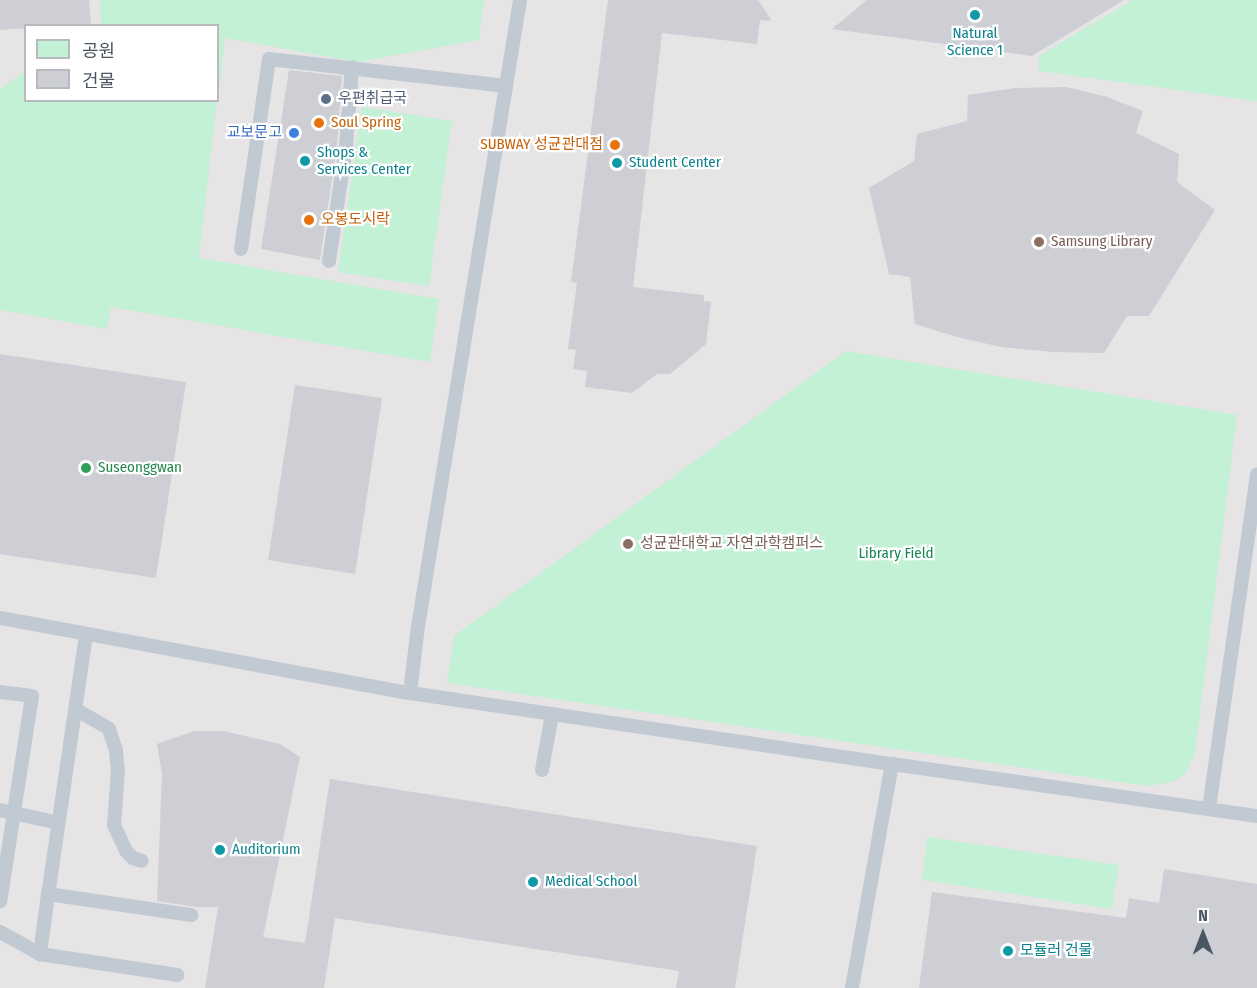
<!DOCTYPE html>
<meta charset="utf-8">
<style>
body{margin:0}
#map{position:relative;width:1257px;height:988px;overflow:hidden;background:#f5f3f3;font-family:"Fira Sans Condensed","Noto Sans KR",sans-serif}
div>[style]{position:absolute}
.education>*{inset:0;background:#e6e4e5}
.green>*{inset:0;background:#c3f1d5}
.building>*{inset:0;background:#cdcfd5}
.lane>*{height:14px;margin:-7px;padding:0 7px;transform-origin:7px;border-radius:7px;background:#c1cad2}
.dots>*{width:16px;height:16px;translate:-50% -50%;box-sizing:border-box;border:3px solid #fff;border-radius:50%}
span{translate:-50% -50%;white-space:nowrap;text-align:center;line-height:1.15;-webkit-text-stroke:4.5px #fff;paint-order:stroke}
.culture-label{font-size:15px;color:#0d838f}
.left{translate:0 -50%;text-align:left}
.service-label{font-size:15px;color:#4e5e75}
.food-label{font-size:15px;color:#c56008}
.right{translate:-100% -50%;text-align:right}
.shop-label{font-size:15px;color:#366cbe}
.education-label{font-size:15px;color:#785e54}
.leisure-label{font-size:15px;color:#27864d}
.park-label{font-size:15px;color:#17864f}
.legend{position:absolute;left:24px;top:24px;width:195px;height:78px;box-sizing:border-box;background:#fff;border:2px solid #b7bbc0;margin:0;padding:8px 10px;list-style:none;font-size:18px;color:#4a5661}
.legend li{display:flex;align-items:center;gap:12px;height:30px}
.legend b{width:30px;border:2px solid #b7bbc0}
.north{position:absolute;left:1173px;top:904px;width:60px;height:60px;-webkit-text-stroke:4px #fff;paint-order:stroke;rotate:0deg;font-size:16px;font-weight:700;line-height:24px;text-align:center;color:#4a5661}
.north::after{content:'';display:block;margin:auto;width:21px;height:27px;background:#4a5661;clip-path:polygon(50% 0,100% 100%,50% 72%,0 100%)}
</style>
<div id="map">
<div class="education">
<div style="clip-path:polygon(evenodd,0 0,1257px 0,1257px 988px,0 988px,0 0,26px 26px,218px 26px,218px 100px,26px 100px,26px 26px)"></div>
</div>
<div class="green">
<div style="clip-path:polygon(100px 0,484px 0,479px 40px,358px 62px,225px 38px,218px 100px,218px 26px,101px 25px)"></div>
<div style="clip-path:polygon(1133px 0,1257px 0,1257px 101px,1039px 71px,1039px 56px)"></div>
<div style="clip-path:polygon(25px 71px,26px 100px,217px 100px,199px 258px,439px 299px,430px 362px,111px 307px,107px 329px,0 310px,0 89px)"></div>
<div style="clip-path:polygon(362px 107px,452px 121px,429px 286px,338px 272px)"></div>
<div style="clip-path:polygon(846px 351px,1237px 415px,1195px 753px,1185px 774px,1173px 782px,1147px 786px,447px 683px,454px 636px)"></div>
<div style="clip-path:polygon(927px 837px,1119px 865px,1112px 909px,922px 880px)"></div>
</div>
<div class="building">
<div style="clip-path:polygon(0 0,89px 0,91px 26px,26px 26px,26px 28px,0 30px)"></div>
<div style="clip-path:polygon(608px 0,758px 0,772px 21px,760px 20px,757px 44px,662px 33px,633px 287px,704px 295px,704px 301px,711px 302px,706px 344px,670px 374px,657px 374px,632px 393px,585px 387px,587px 371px,573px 369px,576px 350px,568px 349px,577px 283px,571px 282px)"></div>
<div style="clip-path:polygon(867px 0,1124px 0,1032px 56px,832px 29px)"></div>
<div style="clip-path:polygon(289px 70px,342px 76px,337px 145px,320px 260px,261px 249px)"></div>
<div style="clip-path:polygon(1066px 87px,1107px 97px,1143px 111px,1136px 133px,1179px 154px,1177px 182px,1215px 210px,1149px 316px,1127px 316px,1104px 353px,1053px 352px,1001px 347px,957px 337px,915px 324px,910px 277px,889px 274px,869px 188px,914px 161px,917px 134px,967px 121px,968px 95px,1015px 88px)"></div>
<div style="clip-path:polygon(0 354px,186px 382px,156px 578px,0 554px)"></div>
<div style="clip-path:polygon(295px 385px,382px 398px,355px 574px,268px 560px)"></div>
<div style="clip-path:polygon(194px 731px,223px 731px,280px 744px,300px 757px,263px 937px,305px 943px,330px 779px,757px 846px,735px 988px,676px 988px,679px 971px,335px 918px,324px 988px,205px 988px,218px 907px,196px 907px,157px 901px,162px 774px,157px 744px)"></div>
<div style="clip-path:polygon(1164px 869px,1257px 884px,1257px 988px,919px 988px,932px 892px,1126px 918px,1129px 898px,1159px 903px)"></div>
</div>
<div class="lane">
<div style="left:520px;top:0;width:634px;rotate:99.25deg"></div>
<div style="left:418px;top:626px;width:67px;rotate:96.8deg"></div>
<div style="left:410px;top:693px;width:487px;rotate:8.4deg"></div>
<div style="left:241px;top:249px;width:192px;rotate:-81.6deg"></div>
<div style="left:269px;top:59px;width:239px;rotate:6.5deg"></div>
<div style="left:329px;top:261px;width:116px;rotate:-81.6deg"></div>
<div style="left:346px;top:146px;width:79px;rotate:-85.7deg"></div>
<div style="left:0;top:618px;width:417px;rotate:10.4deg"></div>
<div style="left:86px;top:635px;width:262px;rotate:98.3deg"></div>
<div style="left:48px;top:894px;width:145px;rotate:8.4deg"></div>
<div style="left:0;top:692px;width:32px;rotate:7deg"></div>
<div style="left:32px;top:696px;width:208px;rotate:98.8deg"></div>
<div style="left:75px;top:709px;width:39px;rotate:30deg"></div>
<div style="left:109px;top:729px;width:22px;rotate:72deg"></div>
<div style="left:116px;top:750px;width:21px;rotate:85deg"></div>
<div style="left:118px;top:771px;width:54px;rotate:94.2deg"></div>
<div style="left:114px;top:825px;width:29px;rotate:65deg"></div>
<div style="left:126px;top:851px;width:10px;rotate:45deg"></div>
<div style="left:133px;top:858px;width:9px;rotate:18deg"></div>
<div style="left:542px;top:770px;width:57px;rotate:-79.9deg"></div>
<div style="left:1209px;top:808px;width:337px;rotate:-81.8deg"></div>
<div style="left:0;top:810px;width:60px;rotate:12.4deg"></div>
<div style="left:48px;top:894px;width:61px;rotate:97.6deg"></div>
<div style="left:40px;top:954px;width:139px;rotate:8.7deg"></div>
<div style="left:0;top:932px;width:46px;rotate:28.8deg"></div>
<div style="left:852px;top:988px;width:228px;rotate:-79.9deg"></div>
<div style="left:892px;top:764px;width:369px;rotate:8.1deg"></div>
</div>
<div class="dots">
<div style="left:975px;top:15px;background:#0f9aa8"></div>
<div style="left:326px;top:99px;background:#5c6f8a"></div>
<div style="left:319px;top:123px;background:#e8710a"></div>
<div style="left:294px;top:133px;background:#3f7fe0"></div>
<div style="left:615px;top:145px;background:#e8710a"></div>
<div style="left:305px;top:161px;background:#0f9aa8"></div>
<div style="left:617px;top:163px;background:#0f9aa8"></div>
<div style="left:309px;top:220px;background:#e8710a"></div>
<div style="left:1039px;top:242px;background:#8d6e63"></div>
<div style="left:86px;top:468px;background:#2e9e5b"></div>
<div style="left:628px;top:544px;background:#8d6e63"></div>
<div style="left:220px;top:850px;background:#0f9aa8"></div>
<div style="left:533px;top:882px;background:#0f9aa8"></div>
<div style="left:1008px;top:951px;background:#0f9aa8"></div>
</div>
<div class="culture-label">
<span style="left:975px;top:42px">Natural<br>Science 1</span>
<span class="left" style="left:317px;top:161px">Shops &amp;<br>Services Center</span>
<span class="left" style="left:629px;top:163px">Student Center</span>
<span class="left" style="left:232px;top:850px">Auditorium</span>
<span class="left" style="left:545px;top:882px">Medical School</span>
<span class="left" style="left:1020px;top:951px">모듈러 건물</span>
</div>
<div class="service-label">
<span class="left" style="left:338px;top:99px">우편취급국</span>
</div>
<div class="food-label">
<span class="left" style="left:331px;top:123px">Soul Spring</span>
<span class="right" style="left:603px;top:145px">SUBWAY 성균관대점</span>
<span class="left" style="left:321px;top:220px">오봉도시락</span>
</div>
<div class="shop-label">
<span class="right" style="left:282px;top:133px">교보문고</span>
</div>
<div class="education-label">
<span class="left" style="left:1051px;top:242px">Samsung Library</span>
<span class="left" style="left:640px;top:544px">성균관대학교 자연과학캠퍼스</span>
</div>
<div class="leisure-label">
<span class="left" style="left:98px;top:468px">Suseonggwan</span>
</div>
<div class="park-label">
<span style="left:896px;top:554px">Library Field</span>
</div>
<ul class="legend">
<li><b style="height:16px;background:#c3f1d5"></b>공원</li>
<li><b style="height:16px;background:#cdcfd5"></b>건물</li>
</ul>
<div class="north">N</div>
</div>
